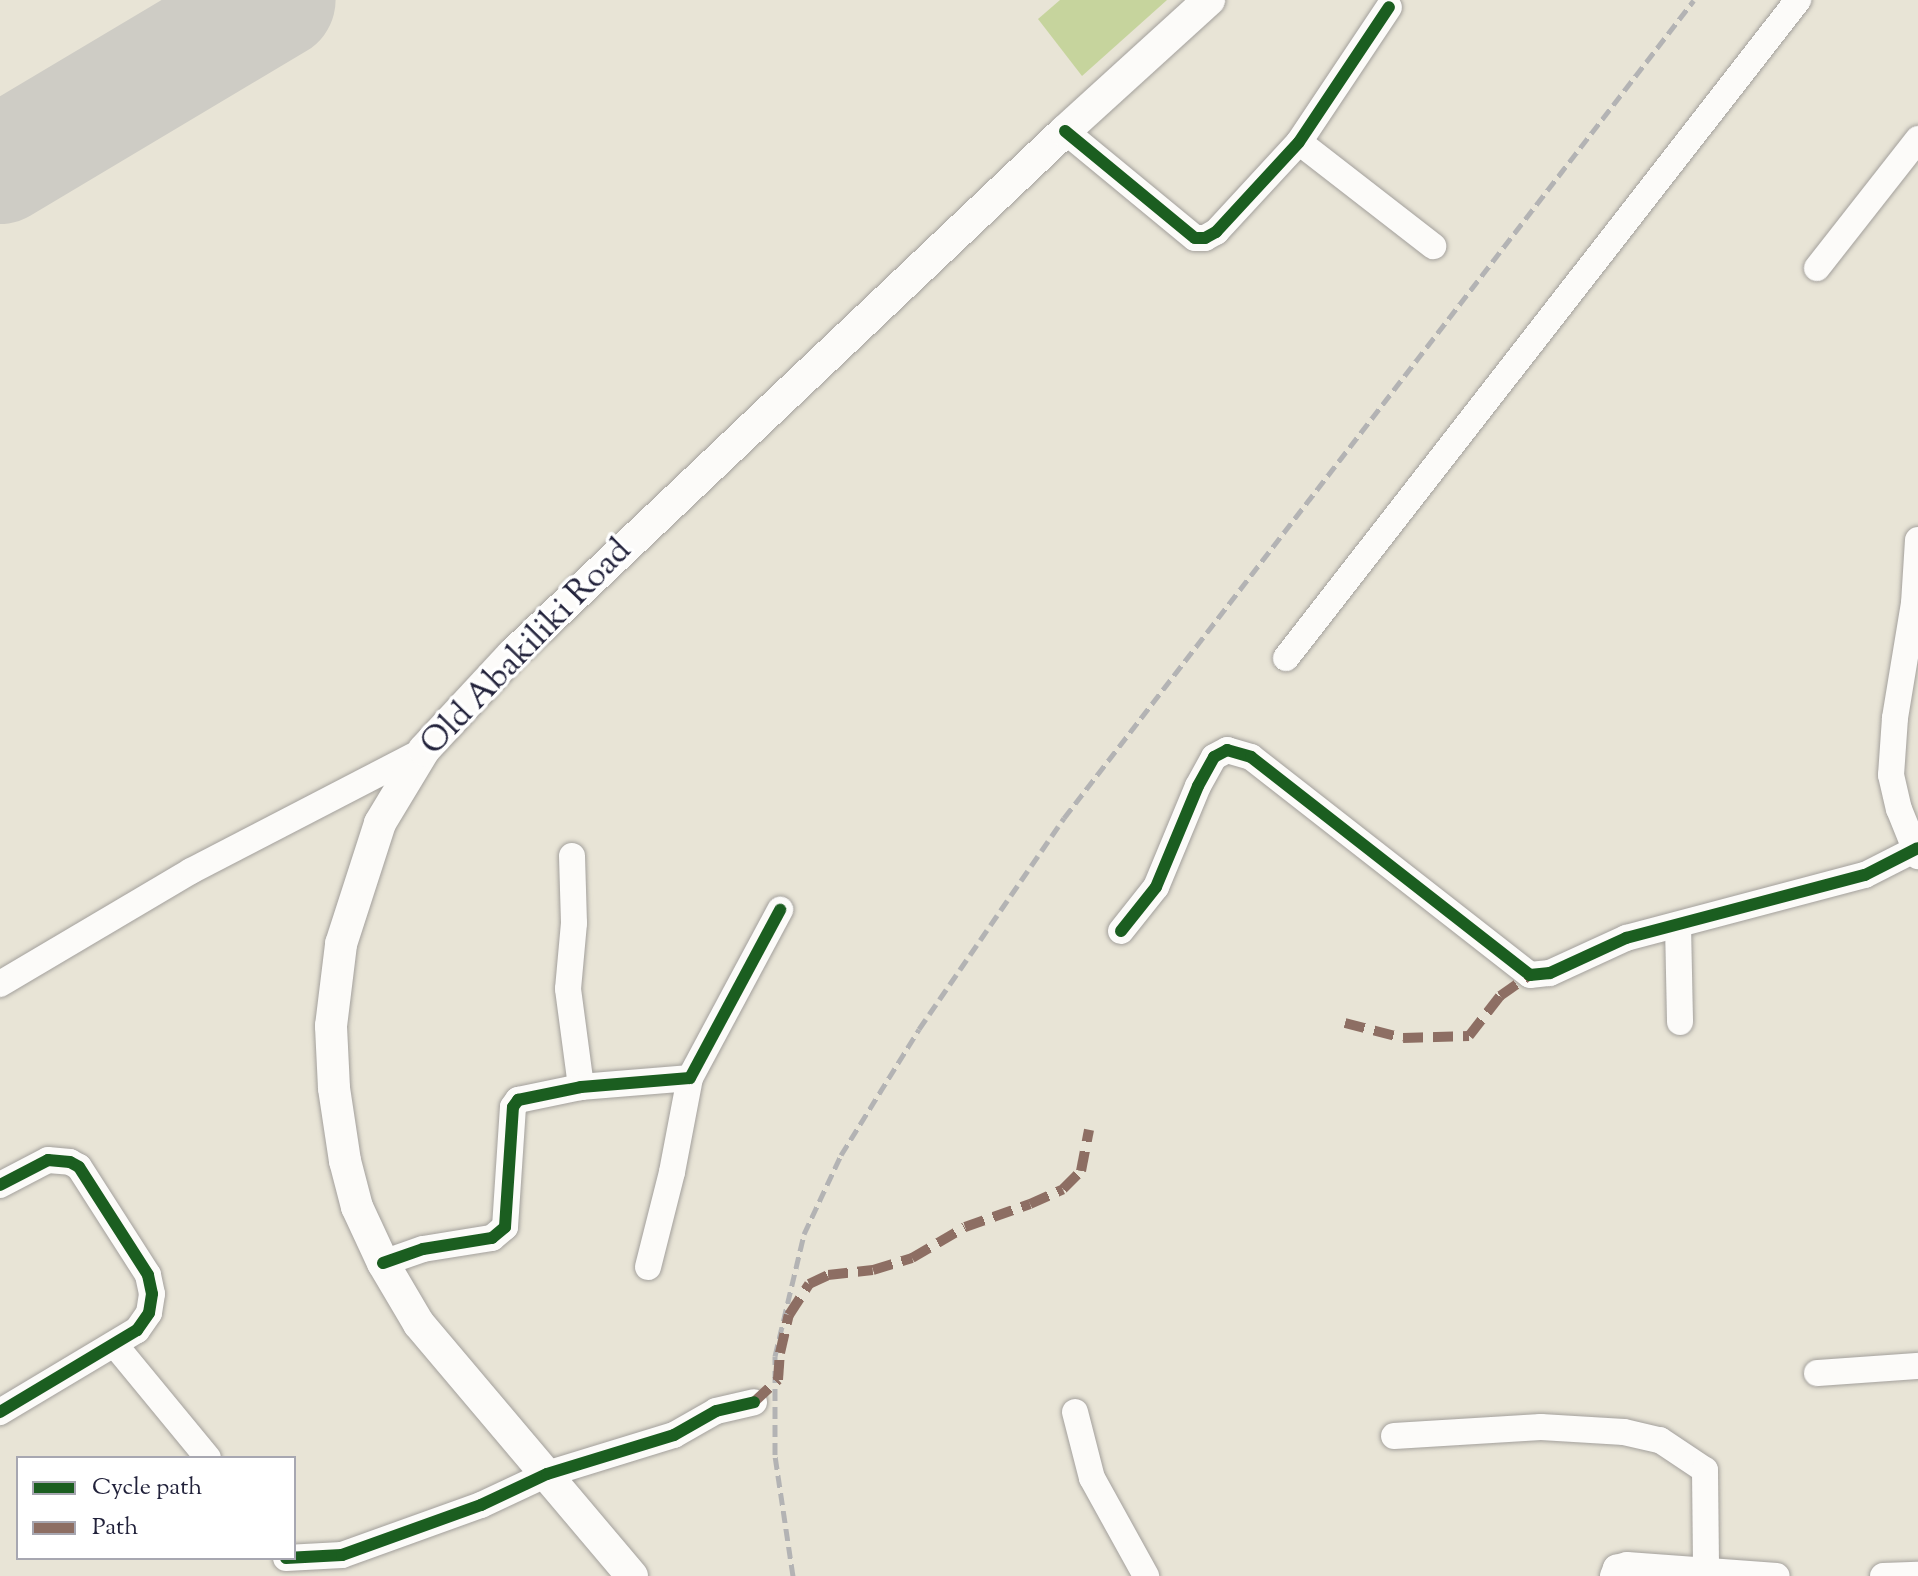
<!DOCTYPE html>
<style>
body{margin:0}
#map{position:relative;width:1918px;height:1576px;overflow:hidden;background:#e8e4d6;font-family:"Sorts Mill Goudy",serif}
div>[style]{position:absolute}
.green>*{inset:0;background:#c6d49d}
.runway>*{height:118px;margin:-59px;padding:0 59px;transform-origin:59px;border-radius:59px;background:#ceccc5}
.roads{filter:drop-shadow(0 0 2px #a3a09c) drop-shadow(0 0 2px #a3a09c)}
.minor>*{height:26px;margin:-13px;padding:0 13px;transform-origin:13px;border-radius:13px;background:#fcfbf9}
.major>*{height:32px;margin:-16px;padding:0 16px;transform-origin:16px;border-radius:16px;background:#fcfbf9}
.rail>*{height:5px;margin-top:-2.5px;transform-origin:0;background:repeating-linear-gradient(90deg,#b3b3b4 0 12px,transparent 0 18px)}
.quiet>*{height:10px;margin-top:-5px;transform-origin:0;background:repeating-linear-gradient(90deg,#8d6e63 0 20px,transparent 0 30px)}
.cycleway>*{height:12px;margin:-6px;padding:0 6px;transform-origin:6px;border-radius:6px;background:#1b5e20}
span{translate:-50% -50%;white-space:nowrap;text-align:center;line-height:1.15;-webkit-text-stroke:7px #fff;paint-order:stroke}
.street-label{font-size:34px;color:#22223b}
.legend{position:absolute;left:16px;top:1456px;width:280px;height:104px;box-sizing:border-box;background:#fff;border:2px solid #a7a7b1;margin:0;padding:10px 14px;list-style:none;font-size:24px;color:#22223b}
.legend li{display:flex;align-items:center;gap:16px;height:40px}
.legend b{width:40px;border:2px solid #a7a7b1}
</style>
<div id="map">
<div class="green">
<div style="clip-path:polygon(1060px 0,1167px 0,1082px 76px,1038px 19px)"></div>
</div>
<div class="runway">
<div style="left:0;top:165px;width:322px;rotate:-30.8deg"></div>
</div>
<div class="roads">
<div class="minor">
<div style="left:1065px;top:131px;width:168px;rotate:39.5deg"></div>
<div style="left:1195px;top:238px;width:10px"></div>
<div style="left:1205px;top:238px;width:13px;rotate:-29deg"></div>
<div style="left:1216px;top:232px;width:122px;rotate:-47.3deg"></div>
<div style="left:1299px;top:142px;width:162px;rotate:-56.3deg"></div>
<div style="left:1299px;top:142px;width:170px;rotate:37.8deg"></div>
<div style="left:1817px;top:268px;width:164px;rotate:-51.9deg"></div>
<div style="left:1918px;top:540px;width:63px;rotate:93.6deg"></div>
<div style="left:1914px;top:603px;width:117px;rotate:99.4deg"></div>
<div style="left:1895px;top:718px;width:57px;rotate:94deg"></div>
<div style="left:1891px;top:775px;width:35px;rotate:77deg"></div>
<div style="left:1899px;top:809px;width:51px;rotate:68deg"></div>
<div style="left:1286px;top:658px;width:834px;rotate:-52.11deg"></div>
<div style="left:572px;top:856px;width:67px;rotate:88.3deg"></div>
<div style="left:574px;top:923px;width:66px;rotate:95.2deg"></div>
<div style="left:568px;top:989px;width:99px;rotate:82.4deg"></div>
<div style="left:1678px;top:925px;width:97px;rotate:88.8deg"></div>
<div style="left:1121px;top:931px;width:56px;rotate:-51.5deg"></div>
<div style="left:1156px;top:887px;width:109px;rotate:-67.4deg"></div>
<div style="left:1198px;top:786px;width:33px;rotate:-61deg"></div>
<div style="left:1214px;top:757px;width:15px;rotate:-28deg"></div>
<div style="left:1227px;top:750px;width:25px;rotate:16deg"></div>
<div style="left:1251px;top:757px;width:354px;rotate:38deg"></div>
<div style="left:1530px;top:975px;width:20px;rotate:-6deg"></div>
<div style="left:1550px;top:973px;width:84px;rotate:-24.7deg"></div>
<div style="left:1626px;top:938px;width:247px;rotate:-14.8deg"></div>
<div style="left:1865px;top:875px;width:59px;rotate:-27deg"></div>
<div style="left:0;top:984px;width:222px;rotate:-30.6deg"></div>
<div style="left:191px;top:871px;width:263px;rotate:-27.4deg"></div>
<div style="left:0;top:1185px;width:54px;rotate:-27.5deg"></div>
<div style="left:48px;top:1160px;width:22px;rotate:5deg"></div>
<div style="left:70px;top:1162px;width:10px;rotate:29deg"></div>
<div style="left:79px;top:1167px;width:128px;rotate:57.4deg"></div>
<div style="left:148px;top:1275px;width:19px;rotate:78deg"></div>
<div style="left:152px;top:1294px;width:19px;rotate:99deg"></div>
<div style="left:149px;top:1313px;width:21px;rotate:125deg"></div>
<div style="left:137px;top:1330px;width:160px;rotate:149.1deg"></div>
<div style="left:383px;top:1263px;width:42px;rotate:-19.3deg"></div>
<div style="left:423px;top:1249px;width:70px;rotate:-9.1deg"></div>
<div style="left:492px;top:1238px;width:17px;rotate:-40deg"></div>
<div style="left:505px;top:1227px;width:120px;rotate:-86.2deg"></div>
<div style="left:513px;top:1107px;width:9px;rotate:-54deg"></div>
<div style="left:518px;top:1100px;width:64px;rotate:-11.7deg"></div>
<div style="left:581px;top:1087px;width:109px;rotate:-4.7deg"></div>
<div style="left:690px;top:1078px;width:191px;rotate:-61.8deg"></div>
<div style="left:648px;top:1267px;width:98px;rotate:-75.8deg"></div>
<div style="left:672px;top:1172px;width:96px;rotate:-79.2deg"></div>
<div style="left:115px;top:1345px;width:146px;rotate:50.5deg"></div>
<div style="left:1817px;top:1373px;width:101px;rotate:-4deg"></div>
<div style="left:1075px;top:1412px;width:68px;rotate:75.6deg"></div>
<div style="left:1092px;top:1478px;width:112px;rotate:61.1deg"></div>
<div style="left:1394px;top:1436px;width:147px;rotate:-3.5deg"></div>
<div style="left:1541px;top:1427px;width:83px;rotate:3.4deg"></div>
<div style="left:1624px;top:1432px;width:37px;rotate:13deg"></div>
<div style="left:1660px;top:1440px;width:54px;rotate:33.7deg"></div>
<div style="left:1705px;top:1470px;width:99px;rotate:89.4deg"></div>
<div style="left:286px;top:1558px;width:56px;rotate:-3.1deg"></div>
<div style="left:342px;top:1555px;width:148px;rotate:-19.8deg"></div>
<div style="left:481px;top:1505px;width:73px;rotate:-25.2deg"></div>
<div style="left:547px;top:1474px;width:133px;rotate:-17.1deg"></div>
<div style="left:674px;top:1435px;width:48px;rotate:-29.7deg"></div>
<div style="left:716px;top:1411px;width:39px;rotate:-13deg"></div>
<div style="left:1613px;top:1576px;width:9px;rotate:-69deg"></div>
<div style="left:1616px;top:1568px;width:11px;rotate:-15deg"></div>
<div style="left:1627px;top:1565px;width:150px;rotate:4.2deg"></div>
<div style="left:1883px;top:1576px;width:35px;rotate:-2deg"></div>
</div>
<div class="major">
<div style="left:632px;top:1576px;width:330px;rotate:-130.2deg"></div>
<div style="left:419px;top:1324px;width:71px;rotate:-120.5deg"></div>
<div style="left:383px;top:1263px;width:62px;rotate:-114.9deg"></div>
<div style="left:357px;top:1207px;width:48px;rotate:-104.6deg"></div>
<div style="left:345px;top:1161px;width:74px;rotate:-98.6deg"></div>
<div style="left:334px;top:1088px;width:62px;rotate:-92.8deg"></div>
<div style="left:331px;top:1026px;width:83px;rotate:-83deg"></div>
<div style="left:341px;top:944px;width:127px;rotate:-72.1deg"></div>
<div style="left:380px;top:823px;width:85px;rotate:-58.9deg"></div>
<div style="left:424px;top:750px;width:129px;rotate:-47.2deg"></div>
<div style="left:512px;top:655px;width:762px;rotate:-43.46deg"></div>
<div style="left:1065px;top:131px;width:195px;rotate:-42.3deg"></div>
</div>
</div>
<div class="rail">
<div style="left:793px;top:1576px;width:122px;rotate:-98.5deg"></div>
<div style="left:775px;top:1455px;width:99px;rotate:-90deg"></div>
<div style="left:775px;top:1356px;width:125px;rotate:-76.6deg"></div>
<div style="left:804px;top:1234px;width:87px;rotate:-64.9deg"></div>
<div style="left:841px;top:1155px;width:148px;rotate:-58.2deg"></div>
<div style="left:919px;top:1029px;width:256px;rotate:-55.5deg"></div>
<div style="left:1064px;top:818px;width:1032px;rotate:-52.4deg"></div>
</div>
<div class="quiet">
<div style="left:1345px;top:1023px;width:60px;rotate:14.5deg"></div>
<div style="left:1403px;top:1038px;width:66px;rotate:-1.7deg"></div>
<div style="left:1469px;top:1036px;width:51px;rotate:-52.2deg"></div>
<div style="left:1500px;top:996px;width:37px;rotate:-35deg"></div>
<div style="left:754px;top:1402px;width:33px;rotate:-43deg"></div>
<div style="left:778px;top:1380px;width:27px;rotate:-86deg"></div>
<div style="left:780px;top:1353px;width:39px;rotate:-77deg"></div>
<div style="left:789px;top:1315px;width:37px;rotate:-57deg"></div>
<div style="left:809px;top:1284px;width:21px;rotate:-25deg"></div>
<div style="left:828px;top:1275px;width:45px;rotate:-6.3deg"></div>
<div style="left:873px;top:1270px;width:41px;rotate:-17.1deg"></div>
<div style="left:912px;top:1258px;width:61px;rotate:-30.3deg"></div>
<div style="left:965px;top:1227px;width:69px;rotate:-19.5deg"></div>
<div style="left:1030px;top:1204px;width:36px;rotate:-24deg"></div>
<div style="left:1063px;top:1189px;width:25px;rotate:-45deg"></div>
<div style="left:1081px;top:1171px;width:42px;rotate:-79deg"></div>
</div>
<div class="cycleway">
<div style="left:1065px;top:131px;width:168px;rotate:39.5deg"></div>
<div style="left:1195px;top:238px;width:10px"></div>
<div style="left:1205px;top:238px;width:13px;rotate:-29deg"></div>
<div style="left:1216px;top:232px;width:122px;rotate:-47.3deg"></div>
<div style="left:1299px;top:142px;width:162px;rotate:-56.3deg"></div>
<div style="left:1121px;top:931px;width:56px;rotate:-51.5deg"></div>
<div style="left:1156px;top:887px;width:109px;rotate:-67.4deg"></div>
<div style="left:1198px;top:786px;width:33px;rotate:-61deg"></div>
<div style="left:1214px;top:757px;width:15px;rotate:-28deg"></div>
<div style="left:1227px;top:750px;width:25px;rotate:16deg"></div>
<div style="left:1251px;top:757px;width:354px;rotate:38deg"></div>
<div style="left:1530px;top:975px;width:20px;rotate:-6deg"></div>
<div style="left:1550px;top:973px;width:84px;rotate:-24.7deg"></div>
<div style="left:1626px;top:938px;width:247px;rotate:-14.8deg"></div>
<div style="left:1865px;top:875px;width:59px;rotate:-27deg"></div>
<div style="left:0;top:1185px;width:54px;rotate:-27.5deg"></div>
<div style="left:48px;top:1160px;width:22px;rotate:5deg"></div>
<div style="left:70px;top:1162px;width:10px;rotate:29deg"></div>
<div style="left:79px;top:1167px;width:128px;rotate:57.4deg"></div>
<div style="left:148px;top:1275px;width:19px;rotate:78deg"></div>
<div style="left:152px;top:1294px;width:19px;rotate:99deg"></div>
<div style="left:149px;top:1313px;width:21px;rotate:125deg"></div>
<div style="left:137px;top:1330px;width:160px;rotate:149.1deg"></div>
<div style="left:383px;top:1263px;width:42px;rotate:-19.3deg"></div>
<div style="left:423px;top:1249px;width:70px;rotate:-9.1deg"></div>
<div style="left:492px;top:1238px;width:17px;rotate:-40deg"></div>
<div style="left:505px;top:1227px;width:120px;rotate:-86.2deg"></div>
<div style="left:513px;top:1107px;width:9px;rotate:-54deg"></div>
<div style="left:518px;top:1100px;width:64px;rotate:-11.7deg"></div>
<div style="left:581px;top:1087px;width:109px;rotate:-4.7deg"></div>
<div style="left:690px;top:1078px;width:191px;rotate:-61.8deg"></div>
<div style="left:286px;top:1558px;width:56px;rotate:-3.1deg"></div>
<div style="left:342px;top:1555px;width:148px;rotate:-19.8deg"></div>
<div style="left:481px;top:1505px;width:73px;rotate:-25.2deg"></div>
<div style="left:547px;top:1474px;width:133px;rotate:-17.1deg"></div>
<div style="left:674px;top:1435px;width:48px;rotate:-29.7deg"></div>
<div style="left:716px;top:1411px;width:39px;rotate:-13deg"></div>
</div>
<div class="street-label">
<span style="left:527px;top:648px;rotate:-46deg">Old Abakiliki Road</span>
</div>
<ul class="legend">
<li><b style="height:10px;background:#1b5e20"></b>Cycle path</li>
<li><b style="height:10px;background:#8d6e63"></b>Path</li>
</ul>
</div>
